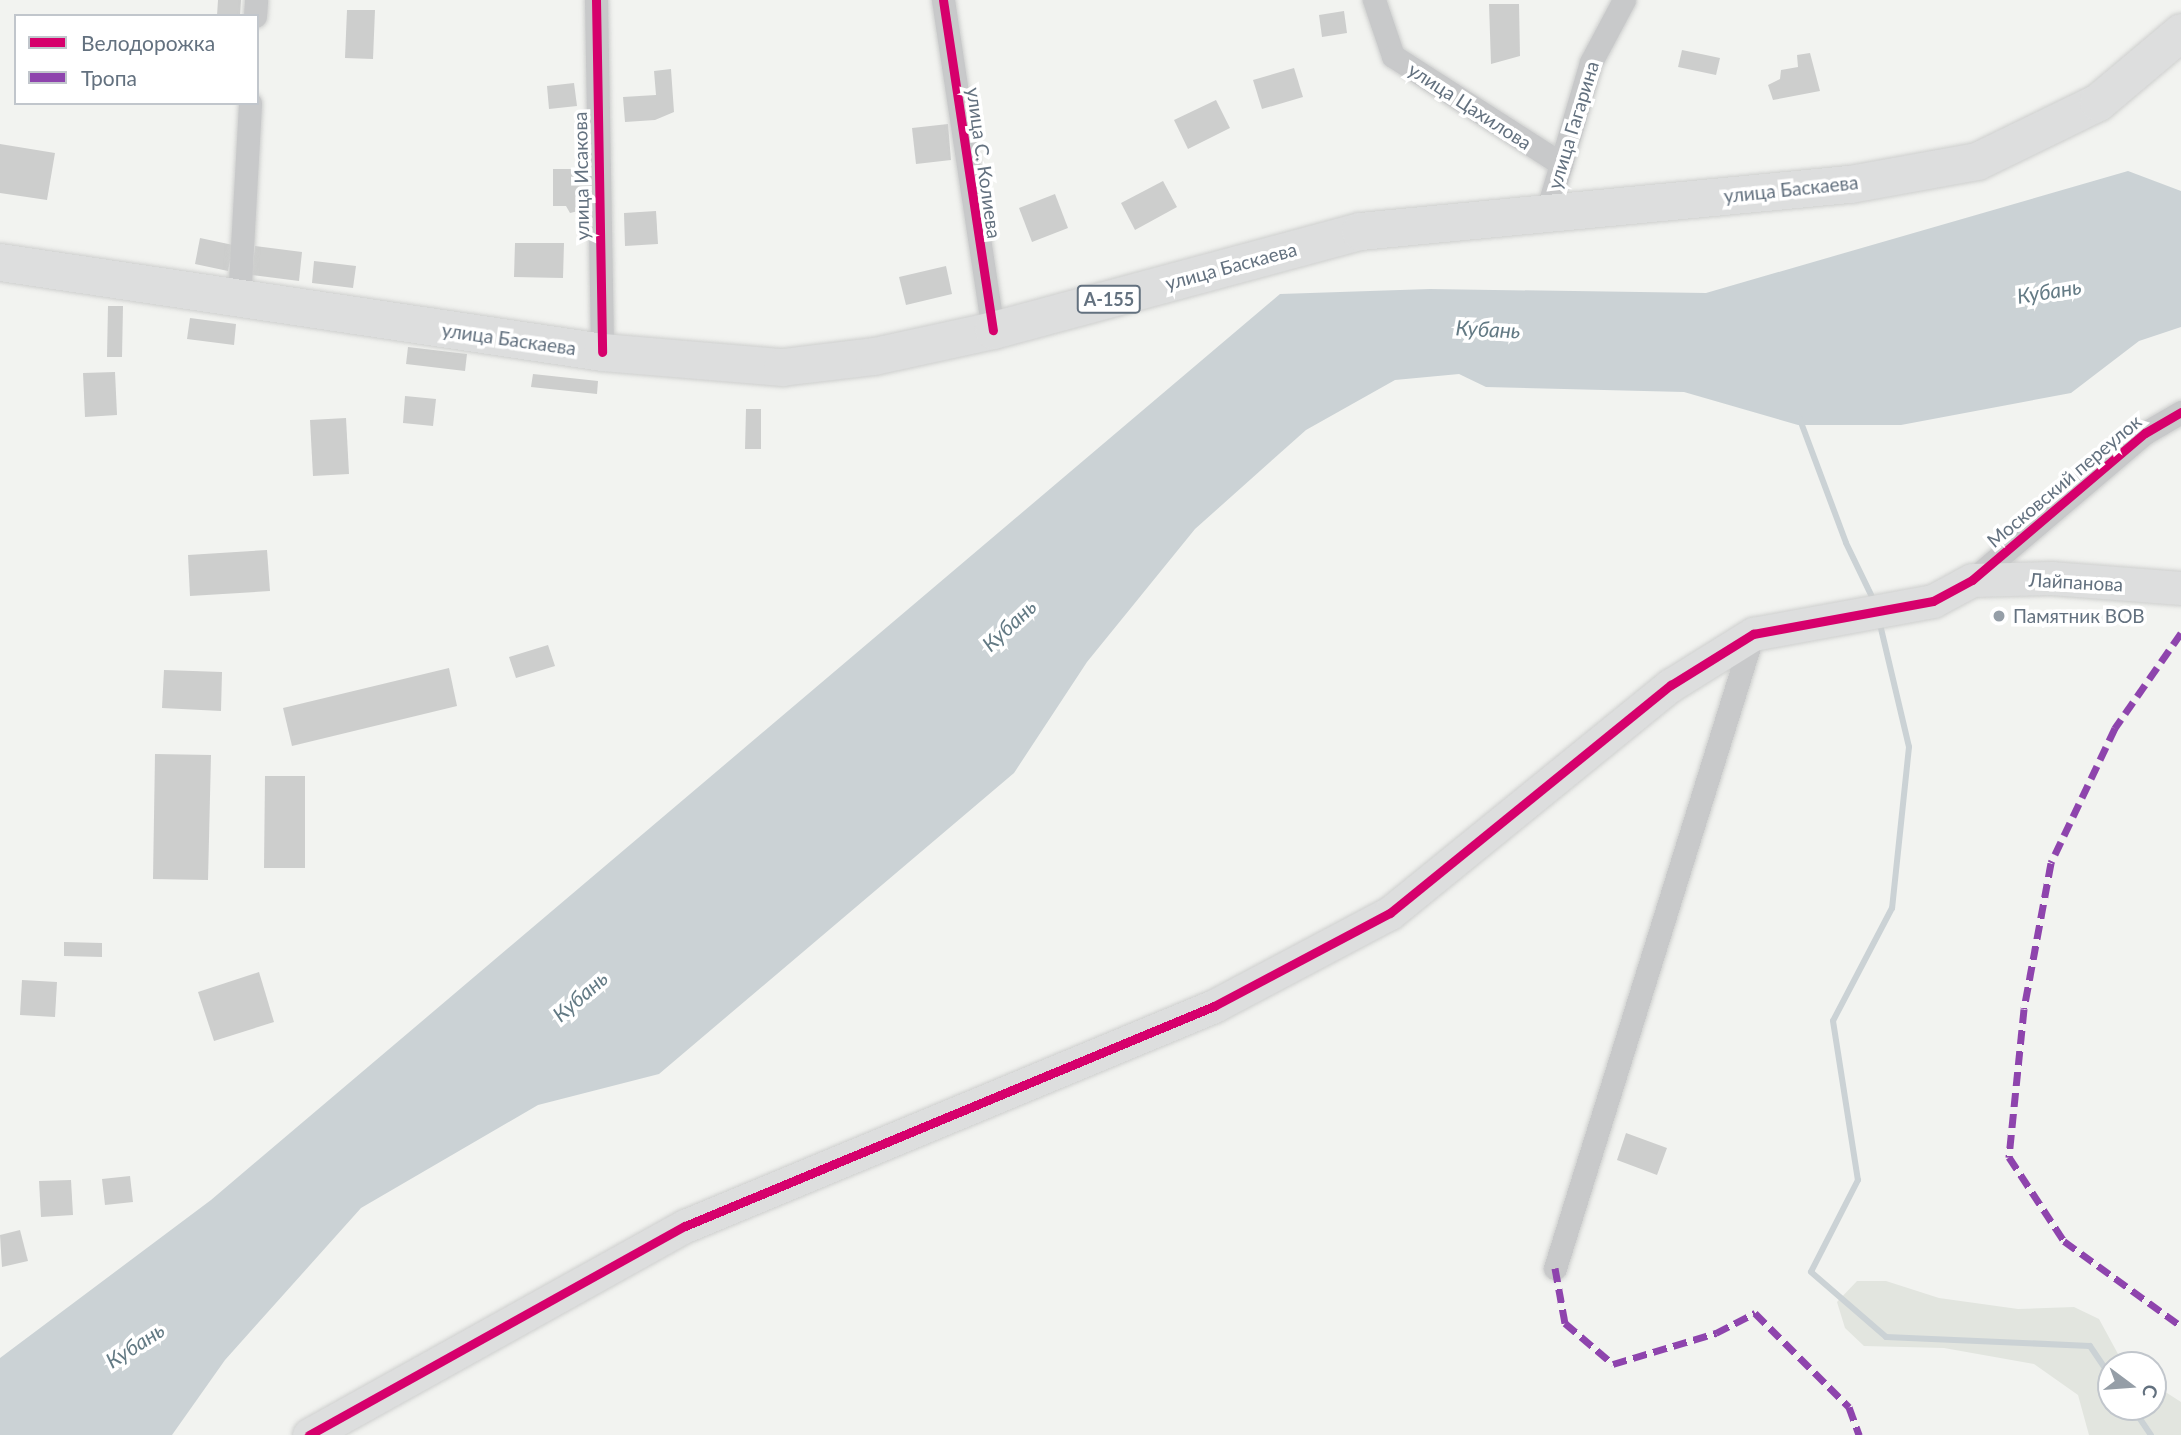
<!DOCTYPE html>
<meta charset="utf-8">
<style>
body{margin:0}
#map{position:relative;width:2181px;height:1435px;overflow:hidden;background:#f2f3f0;font-family:Lato,sans-serif}
div>[style]{position:absolute}
.green>*{inset:0;background:#e2e5df}
.water>*{inset:0;background:#cbd2d5}
.stream>*{height:6px;margin:-3px;padding:0 3px;transform-origin:3px;border-radius:3px;background:#cbd2d5}
.building>*{inset:0;background:#cdcecd}
.roads{filter:drop-shadow(0 0 2px #cecfce) drop-shadow(0 0 2px #cecfce)}
.street>*{height:23px;margin:-11.5px;padding:0 11.5px;transform-origin:11.5px;border-radius:11.5px;background:#c8c9ca}
.secondary>*{height:33px;margin:-16.5px;padding:0 16.5px;transform-origin:16.5px;border-radius:16.5px;background:#dddede}
.primary>*{height:37px;margin:-18.5px;padding:0 18.5px;transform-origin:18.5px;border-radius:18.5px;background:#dddede}
.quiet>*{height:7px;margin-top:-3.5px;transform-origin:0;background:repeating-linear-gradient(90deg,#8e44ad 0 14px,transparent 0 21px)}
.cycleway>*{height:9px;margin:-4.5px;padding:0 4.5px;transform-origin:4.5px;border-radius:4.5px;background:#d6006c}
.dots>*{width:19px;height:19px;translate:-50% -50%;box-sizing:border-box;border:4px solid #fff;border-radius:50%}
span{translate:-50% -50%;white-space:nowrap;text-align:center;line-height:1.15;-webkit-text-stroke:7px #fff;paint-order:stroke}
.shield-label span{padding:2px 5px;background:#fff;border:2px solid;border-radius:5px;-webkit-text-stroke-width:0}
.shield-label{font-size:18px;color:#63717f;font-weight:700}
.street-label{font-size:19px;color:#63717f}
.poi-label{font-size:19px;color:#63717f}
.left{translate:0 -50%;text-align:left}
.water-label{font-size:21px;color:#637a84;font-style:italic}
.legend{position:absolute;left:14px;top:14px;width:245px;height:91px;box-sizing:border-box;background:#fff;border:2px solid #c1c6cc;margin:0;padding:9px 12px;list-style:none;font-size:21px;color:#63717f}
.legend li{display:flex;align-items:center;gap:14px;height:35px}
.legend b{width:35px;border:2px solid #c1c6cc}
.north{position:absolute;left:2097px;top:1351px;width:70px;height:70px;box-sizing:border-box;background:#fff;border:2px solid #c1c6cc;border-radius:50%;rotate:106deg;font-size:19px;font-weight:700;line-height:28px;text-align:center;color:#63717f}
.north::after{content:'';display:block;margin:auto;width:24px;height:32px;background:#959ea7;clip-path:polygon(50% 0,100% 100%,50% 72%,0 100%)}
</style>
<div id="map">
<div class="green">
<div style="clip-path:polygon(1857px 1281px,1886px 1281px,1939px 1298px,2018px 1309px,2074px 1307px,2099px 1319px,2124px 1365px,2111px 1365px,2111px 1407px,2153px 1407px,2153px 1384px,2181px 1402px,2181px 1435px,2089px 1435px,2078px 1395px,2034px 1364px,1944px 1348px,1864px 1346px,1845px 1328px,1837px 1302px)"></div>
</div>
<div class="water">
<div style="clip-path:polygon(2128px 171px,2181px 191px,2181px 327px,2139px 341px,2071px 393px,1901px 425px,1798px 425px,1684px 392px,1486px 387px,1459px 374px,1395px 380px,1306px 430px,1195px 529px,1087px 662px,1014px 773px,659px 1074px,538px 1105px,361px 1208px,225px 1360px,172px 1435px,0 1435px,0 1358px,211px 1200px,1280px 294px,1430px 289px,1706px 293px)"></div>
</div>
<div class="stream">
<div style="left:1799px;top:417px;width:134px;rotate:69.5deg"></div>
<div style="left:1846px;top:543px;width:67px;rotate:64.2deg"></div>
<div style="left:1879px;top:620px;width:130px;rotate:76.7deg"></div>
<div style="left:1909px;top:747px;width:162px;rotate:96deg"></div>
<div style="left:1892px;top:908px;width:127px;rotate:117.6deg"></div>
<div style="left:1833px;top:1021px;width:161px;rotate:81.1deg"></div>
<div style="left:1858px;top:1180px;width:103px;rotate:117.1deg"></div>
<div style="left:1811px;top:1272px;width:99px;rotate:40.9deg"></div>
<div style="left:1886px;top:1337px;width:204px;rotate:2.5deg"></div>
<div style="left:2090px;top:1346px;width:37px;rotate:56deg"></div>
<div style="left:2132px;top:1407px;width:34px;rotate:56deg"></div>
</div>
<div class="building">
<div style="clip-path:polygon(218px 0,241px 0,240px 16px,217px 16px)"></div>
<div style="clip-path:polygon(1489px 4px,1519px 4px,1520px 56px,1491px 64px)"></div>
<div style="clip-path:polygon(347px 10px,375px 10px,373px 59px,345px 58px)"></div>
<div style="clip-path:polygon(1344px 11px,1347px 33px,1322px 37px,1319px 15px)"></div>
<div style="clip-path:polygon(1682px 50px,1720px 58px,1716px 75px,1678px 67px)"></div>
<div style="clip-path:polygon(1810px 53px,1820px 91px,1773px 100px,1768px 85px,1780px 79px,1781px 70px,1798px 67px,1797px 55px)"></div>
<div style="clip-path:polygon(1294px 68px,1303px 97px,1262px 109px,1253px 80px)"></div>
<div style="clip-path:polygon(671px 69px,674px 112px,655px 120px,625px 122px,623px 97px,656px 95px,654px 71px)"></div>
<div style="clip-path:polygon(574px 83px,577px 106px,549px 109px,547px 86px)"></div>
<div style="clip-path:polygon(1216px 100px,1230px 128px,1188px 149px,1174px 120px)"></div>
<div style="clip-path:polygon(948px 124px,951px 160px,916px 164px,912px 128px)"></div>
<div style="clip-path:polygon(0 144px,55px 153px,47px 200px,0 193px)"></div>
<div style="clip-path:polygon(553px 169px,592px 169px,591px 208px,570px 213px,566px 206px,553px 206px)"></div>
<div style="clip-path:polygon(1163px 181px,1177px 207px,1135px 230px,1121px 203px)"></div>
<div style="clip-path:polygon(1055px 194px,1068px 228px,1032px 242px,1019px 208px)"></div>
<div style="clip-path:polygon(656px 211px,658px 244px,625px 246px,624px 213px)"></div>
<div style="clip-path:polygon(200px 238px,233px 245px,228px 271px,195px 264px)"></div>
<div style="clip-path:polygon(515px 243px,564px 243px,563px 278px,514px 277px)"></div>
<div style="clip-path:polygon(255px 246px,302px 252px,299px 281px,252px 275px)"></div>
<div style="clip-path:polygon(314px 261px,356px 266px,353px 288px,312px 283px)"></div>
<div style="clip-path:polygon(946px 266px,952px 294px,906px 305px,899px 277px)"></div>
<div style="clip-path:polygon(108px 306px,123px 306px,122px 357px,107px 357px)"></div>
<div style="clip-path:polygon(190px 318px,236px 324px,234px 345px,187px 339px)"></div>
<div style="clip-path:polygon(408px 347px,467px 354px,465px 371px,406px 364px)"></div>
<div style="clip-path:polygon(115px 372px,117px 415px,85px 417px,83px 373px)"></div>
<div style="clip-path:polygon(533px 374px,598px 381px,597px 394px,531px 387px)"></div>
<div style="clip-path:polygon(405px 396px,436px 399px,433px 426px,403px 423px)"></div>
<div style="clip-path:polygon(746px 409px,761px 409px,761px 449px,745px 449px)"></div>
<div style="clip-path:polygon(346px 418px,349px 474px,313px 476px,310px 420px)"></div>
<div style="clip-path:polygon(267px 550px,270px 591px,190px 596px,188px 555px)"></div>
<div style="clip-path:polygon(548px 645px,555px 666px,516px 678px,509px 657px)"></div>
<div style="clip-path:polygon(449px 668px,457px 706px,292px 746px,283px 708px)"></div>
<div style="clip-path:polygon(164px 670px,222px 672px,221px 711px,162px 708px)"></div>
<div style="clip-path:polygon(155px 754px,211px 755px,208px 880px,153px 879px)"></div>
<div style="clip-path:polygon(265px 776px,305px 776px,305px 868px,264px 868px)"></div>
<div style="clip-path:polygon(64px 942px,102px 943px,102px 957px,64px 956px)"></div>
<div style="clip-path:polygon(259px 972px,274px 1022px,214px 1041px,198px 992px)"></div>
<div style="clip-path:polygon(22px 980px,57px 982px,55px 1017px,20px 1015px)"></div>
<div style="clip-path:polygon(1626px 1133px,1667px 1148px,1657px 1175px,1617px 1160px)"></div>
<div style="clip-path:polygon(130px 1176px,133px 1202px,105px 1205px,102px 1179px)"></div>
<div style="clip-path:polygon(71px 1180px,73px 1215px,41px 1217px,39px 1181px)"></div>
<div style="clip-path:polygon(20px 1230px,28px 1261px,2px 1267px,0 1235px)"></div>
</div>
<div class="roads">
<div class="street">
<div style="left:596px;top:0;width:352px;rotate:89deg"></div>
<div style="left:943px;top:0;width:334px;rotate:81.4deg"></div>
<div style="left:1374px;top:0;width:59px;rotate:71.3deg"></div>
<div style="left:1393px;top:56px;width:200px;rotate:32.7deg"></div>
<div style="left:255px;top:16px;width:16px;rotate:-86deg"></div>
<div style="left:1546px;top:215px;width:159px;rotate:-73.6deg"></div>
<div style="left:1591px;top:62px;width:70px;rotate:-62deg"></div>
<div style="left:239px;top:301px;width:198px;rotate:-86.8deg"></div>
<div style="left:1972px;top:580px;width:227px;rotate:-40.4deg"></div>
<div style="left:2145px;top:433px;width:42px;rotate:-30.3deg"></div>
<div style="left:1555px;top:1268px;width:664px;rotate:-72.66deg"></div>
</div>
<div class="secondary">
<div style="left:309px;top:1435px;width:430px;rotate:-29.1deg"></div>
<div style="left:685px;top:1226px;width:573px;rotate:-22.58deg"></div>
<div style="left:1214px;top:1006px;width:199px;rotate:-27.9deg"></div>
<div style="left:1390px;top:913px;width:362px;rotate:-39.1deg"></div>
<div style="left:1671px;top:685px;width:97px;rotate:-31.9deg"></div>
<div style="left:1753px;top:634px;width:183px;rotate:-10.4deg"></div>
<div style="left:1933px;top:601px;width:44px;rotate:-28.3deg"></div>
<div style="left:1972px;top:580px;width:79px;rotate:-1.5deg"></div>
<div style="left:2051px;top:578px;width:130px;rotate:4.4deg"></div>
</div>
<div class="primary">
<div style="left:0;top:262px;width:609px;rotate:8.5deg"></div>
<div style="left:602px;top:352px;width:181px;rotate:4.8deg"></div>
<div style="left:782px;top:367px;width:93px;rotate:-6.8deg"></div>
<div style="left:874px;top:356px;width:122px;rotate:-12.3deg"></div>
<div style="left:993px;top:330px;width:380px;rotate:-15.1deg"></div>
<div style="left:1360px;top:231px;width:492px;rotate:-5.5deg"></div>
<div style="left:1850px;top:184px;width:129px;rotate:-10.3deg"></div>
<div style="left:1977px;top:161px;width:135px;rotate:-26deg"></div>
<div style="left:2098px;top:102px;width:109px;rotate:-40.1deg"></div>
</div>
</div>
<div class="quiet">
<div style="left:2181px;top:633px;width:116px;rotate:124.8deg"></div>
<div style="left:2115px;top:728px;width:149px;rotate:115.4deg"></div>
<div style="left:2051px;top:863px;width:148px;rotate:100.5deg"></div>
<div style="left:2024px;top:1009px;width:149px;rotate:95.8deg"></div>
<div style="left:2009px;top:1157px;width:100px;rotate:56.8deg"></div>
<div style="left:2064px;top:1241px;width:145px;rotate:36deg"></div>
<div style="left:1555px;top:1268px;width:56px;rotate:79.7deg"></div>
<div style="left:1565px;top:1323px;width:63px;rotate:40.5deg"></div>
<div style="left:1613px;top:1364px;width:108px;rotate:-16.8deg"></div>
<div style="left:1716px;top:1333px;width:44px;rotate:-27.1deg"></div>
<div style="left:1755px;top:1313px;width:133px;rotate:45deg"></div>
<div style="left:1849px;top:1407px;width:30px;rotate:70deg"></div>
</div>
<div class="cycleway">
<div style="left:596px;top:0;width:352px;rotate:89deg"></div>
<div style="left:943px;top:0;width:334px;rotate:81.4deg"></div>
<div style="left:309px;top:1435px;width:430px;rotate:-29.1deg"></div>
<div style="left:685px;top:1226px;width:573px;rotate:-22.58deg"></div>
<div style="left:1214px;top:1006px;width:199px;rotate:-27.9deg"></div>
<div style="left:1390px;top:913px;width:362px;rotate:-39.1deg"></div>
<div style="left:1671px;top:685px;width:97px;rotate:-31.9deg"></div>
<div style="left:1753px;top:634px;width:183px;rotate:-10.4deg"></div>
<div style="left:1933px;top:601px;width:44px;rotate:-28.3deg"></div>
<div style="left:1972px;top:580px;width:227px;rotate:-40.4deg"></div>
<div style="left:2145px;top:433px;width:42px;rotate:-30.3deg"></div>
</div>
<div class="dots">
<div style="left:1999px;top:616px;background:#959ea7"></div>
</div>
<div class="shield-label">
<span style="left:1109px;top:299px">А-155</span>
</div>
<div class="street-label">
<span style="left:1470px;top:106px;rotate:33deg">улица Цахилова</span>
<span style="left:1573px;top:125px;rotate:-73deg">улица Гагарина</span>
<span style="left:984px;top:163px;rotate:82deg">улица С. Колиева</span>
<span style="left:581px;top:176px;rotate:-91deg">улица Исакова</span>
<span style="left:1791px;top:189px;rotate:-6deg">улица Баскаева</span>
<span style="left:1231px;top:266px;rotate:-15deg">улица Баскаева</span>
<span style="left:509px;top:339px;rotate:8deg">улица Баскаева</span>
<span style="left:2064px;top:481px;rotate:-40deg">Московский переулок</span>
<span style="left:2076px;top:582px;rotate:3deg">Лайпанова</span>
</div>
<div class="poi-label">
<span class="left" style="left:2013px;top:616px">Памятник ВОВ</span>
</div>
<div class="water-label">
<span style="left:2049px;top:291px;rotate:-9deg">Кубань</span>
<span style="left:1488px;top:329px;rotate:3deg">Кубань</span>
<span style="left:1009px;top:625px;rotate:-43deg">Кубань</span>
<span style="left:580px;top:996px;rotate:-41deg">Кубань</span>
<span style="left:135px;top:1345px;rotate:-33deg">Кубань</span>
</div>
<ul class="legend">
<li><b style="height:9px;background:#d6006c"></b>Велодорожка</li>
<li><b style="height:9px;background:#8e44ad"></b>Тропа</li>
</ul>
<div class="north">С</div>
</div>
